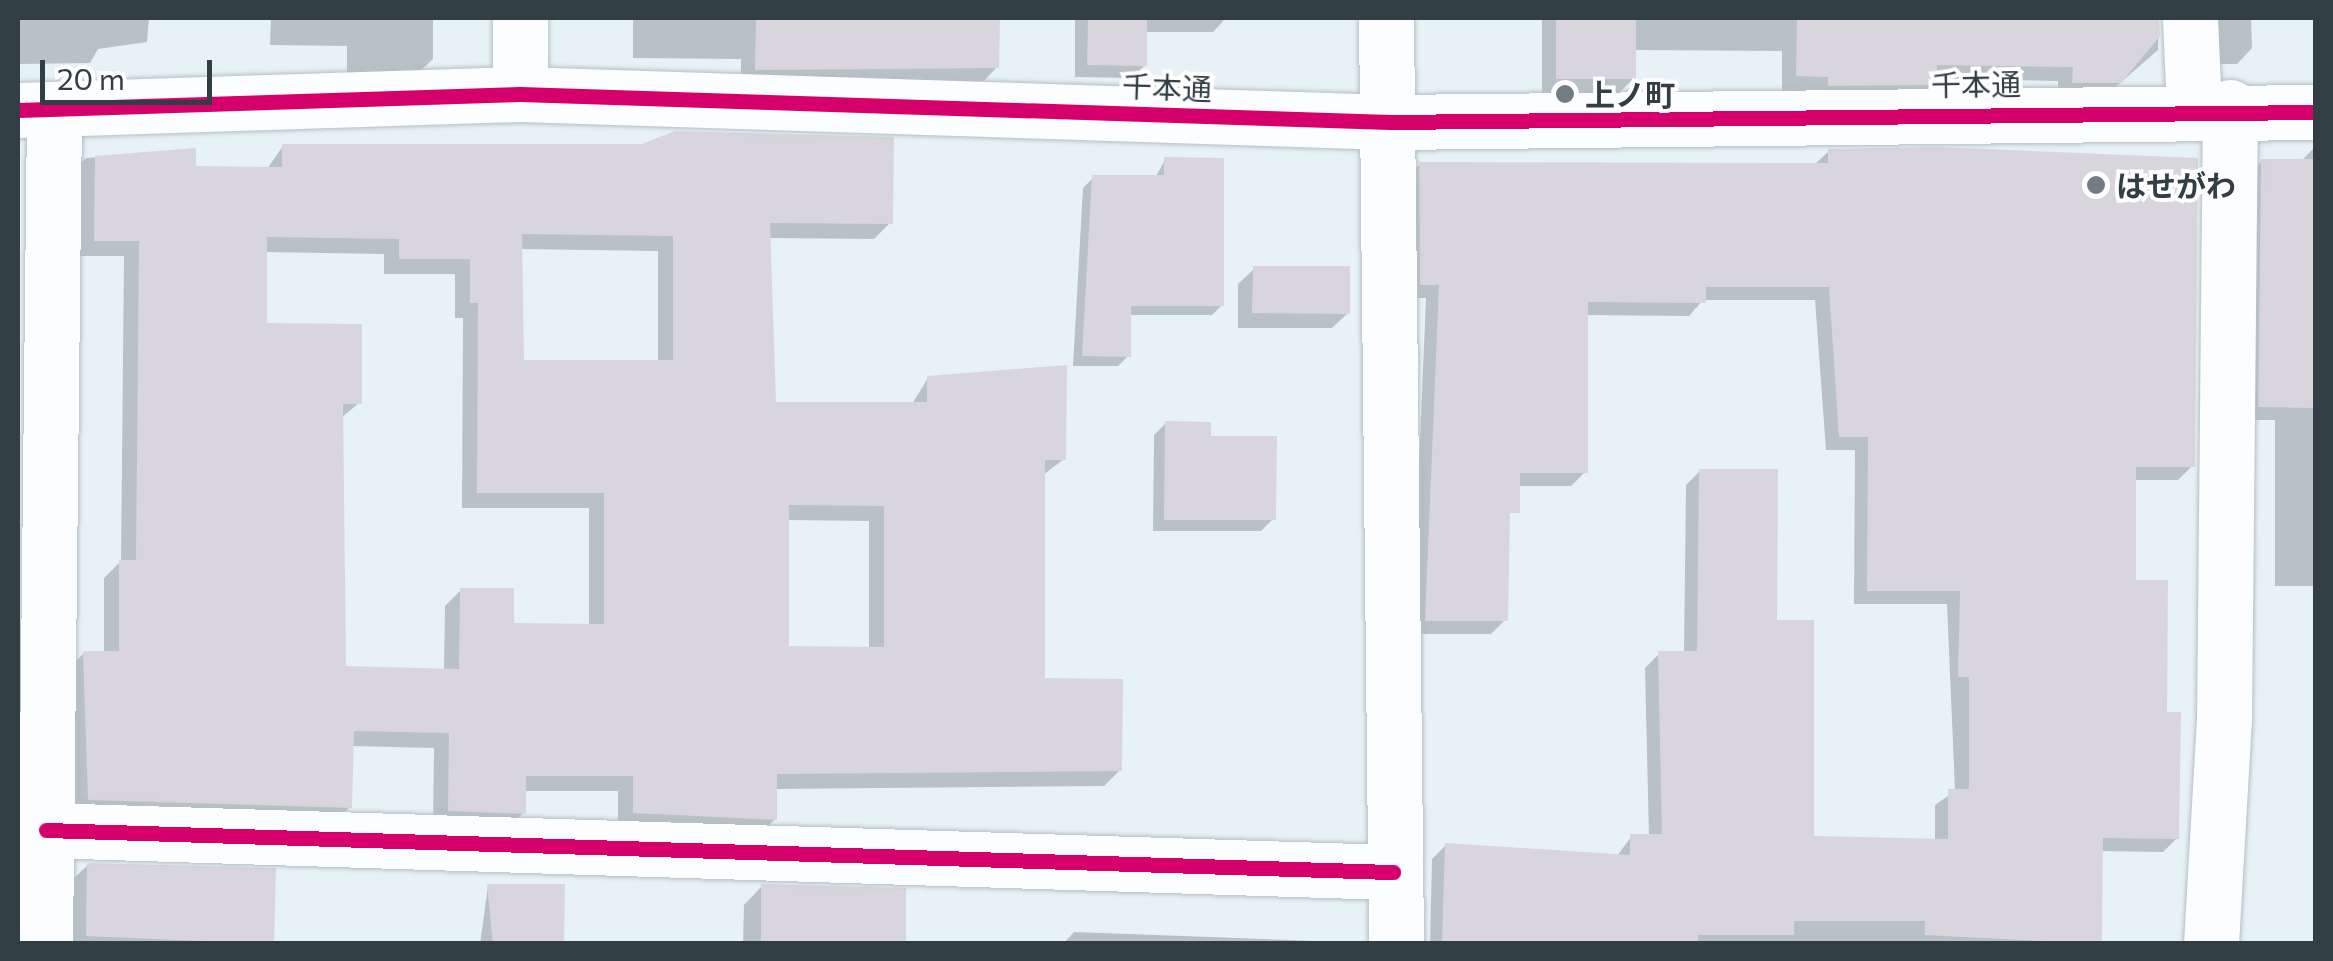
<!DOCTYPE html>
<meta charset="utf-8">
<style>
body{margin:0}
#map{position:relative;width:2333px;height:961px;overflow:hidden;background:#e7f2f7;font-family:Commissioner,"Noto Sans JP",sans-serif}
div>[style]{position:absolute}
.shadow>*{inset:0;background:#0003}
.building>*{inset:0;background:#d8d6dc}
.roads{filter:drop-shadow(0 0 2px #b4bfc4) drop-shadow(0 0 2px #b4bfc4)}
.minor>*{height:55px;margin:-27.5px;padding:0 27.5px;transform-origin:27.5px;border-radius:27.5px;background:#fbfdfe}
.cycleway>*{height:15px;margin:-7.5px;padding:0 7.5px;transform-origin:7.5px;border-radius:7.5px;background:#d6006c}
.dots>*{width:28px;height:28px;translate:-50% -50%;box-sizing:border-box;border:5px solid #fefefe;border-radius:50%}
span{translate:-50% -50%;white-space:nowrap;text-align:center;line-height:1.15;-webkit-text-stroke:8px #fefefe;paint-order:stroke}
.street-label{font-size:30px;color:#313e45}
.poi-label{font-size:30px;color:#313e45;font-weight:700}
.left{translate:0 -50%;text-align:left}
.frame{position:absolute;inset:0;border:20px solid #313e45;pointer-events:none}
.scale{position:absolute;left:40px;top:60px;width:172px;height:45px;box-sizing:border-box;border:5px solid #313e45;border-top:0;padding-left:12px;font-size:30px;line-height:35px;white-space:nowrap;color:#313e45;-webkit-text-stroke:8px #fefefe;paint-order:stroke}
</style>
<div id="map">
<div class="shadow">
<div style="clip-path:polygon(18px 18px,149px 18px,147px 42px,98px 49px,90px 63px,18px 64px)"></div>
<div style="clip-path:polygon(271px 18px,433px 18px,433px 59px,417px 74px,347px 73px,347px 46px,270px 45px)"></div>
<div style="clip-path:polygon(633px 18px,997px 18px,997px 67px,982px 83px,741px 85px,741px 59px,633px 58px)"></div>
<div style="clip-path:polygon(1075px 18px,1226px 18px,1213px 32px,1145px 32px,1145px 65px,1132px 78px,1075px 77px)"></div>
<div style="clip-path:polygon(1542px 18px,2159px 18px,2158px 50px,2104px 97px,2058px 98px,2058px 81px,1935px 79px,1920px 99px,1782px 91px,1782px 51px,1634px 50px,1634px 78px,1618px 94px,1542px 94px)"></div>
<div style="clip-path:polygon(2202px 18px,2251px 18px,2252px 48px,2237px 64px,2208px 64px)"></div>
<div style="clip-path:polygon(evenodd,283px 146px,890px 223px,874px 239px,768px 238px,773px 404px,912px 404px,928px 378px,1064px 459px,1043px 475px,1043px 681px,1120px 770px,1104px 786px,775px 789px,775px 819px,759px 835px,618px 828px,618px 791px,523px 791px,523px 813px,507px 829px,433px 826px,434px 748px,351px 746px,350px 807px,334px 823px,73px 815px,68px 669px,84px 653px,104px 654px,104px 578px,121px 561px,124px 256px,69px 256px,70px 174px,86px 158px,194px 150px,194px 168px,267px 169px,283px 146px,520px 249px,658px 251px,658px 363px,521px 363px,520px 249px,283px 146px,264px 252px,384px 254px,384px 274px,455px 274px,455px 318px,463px 318px,462px 508px,589px 508px,589px 626px,511px 625px,461px 590px,445px 606px,444px 671px,343px 669px,340px 419px,359px 403px,264px 326px,264px 252px,283px 146px,786px 520px,869px 521px,869px 649px,786px 649px,786px 520px)"></div>
<div style="clip-path:polygon(2316px 146px,2316px 586px,2275px 586px,2275px 420px,2246px 420px,2248px 175px,2262px 161px,2303px 159px)"></div>
<div style="clip-path:polygon(1829px 151px,2192px 466px,2178px 480px,2134px 480px,2134px 582px,2164px 714px,2177px 838px,2163px 852px,2100px 851px,2097px 944px,1430px 944px,1432px 859px,1446px 845px,1617px 856px,1631px 837px,1649px 837px,1645px 668px,1659px 654px,1684px 654px,1686px 485px,1700px 471px,1774px 622px,1812px 839px,1935px 841px,1935px 805px,1955px 791px,1947px 604px,1854px 604px,1855px 450px,1826px 450px,1815px 300px,1703px 300px,1689px 316px,1585px 315px,1585px 472px,1571px 486px,1518px 486px,1507px 522px,1505px 620px,1491px 634px,1412px 634px,1426px 298px,1407px 298px,1406px 178px,1420px 164px,1814px 165px)"></div>
<div style="clip-path:polygon(18px 154px,20px 156px,18px 234px)"></div>
<div style="clip-path:polygon(1165px 160px,1222px 305px,1212px 315px,1128px 315px,1128px 356px,1118px 366px,1073px 366px,1083px 188px,1093px 178px,1155px 178px)"></div>
<div style="clip-path:polygon(1254px 269px,1348px 313px,1332px 328px,1238px 328px,1238px 284px)"></div>
<div style="clip-path:polygon(1166px 423px,1209px 438px,1273px 519px,1261px 531px,1153px 531px,1154px 435px)"></div>
<div style="clip-path:polygon(88px 865px,269px 944px,72px 944px,73px 879px)"></div>
<div style="clip-path:polygon(488px 886px,562px 944px,480px 944px)"></div>
<div style="clip-path:polygon(762px 886px,904px 944px,743px 944px,744px 905px)"></div>
<div style="clip-path:polygon(1074px 932px,1343px 942px,1343px 944px,1063px 944px)"></div>
</div>
<div class="building">
<div style="clip-path:polygon(756px 18px,1000px 18px,999px 68px,755px 70px)"></div>
<div style="clip-path:polygon(1088px 18px,1147px 18px,1147px 66px,1087px 65px)"></div>
<div style="clip-path:polygon(1556px 18px,1636px 18px,1636px 79px,1556px 79px)"></div>
<div style="clip-path:polygon(1797px 18px,2159px 18px,2160px 36px,2121px 83px,2072px 83px,2073px 67px,1937px 65px,1937px 85px,1828px 86px,1828px 77px,1796px 76px)"></div>
<div style="clip-path:polygon(evenodd,675px 131px,894px 137px,893px 224px,770px 223px,776px 402px,927px 402px,927px 376px,1067px 365px,1066px 460px,1045px 460px,1045px 678px,1123px 679px,1122px 771px,777px 774px,777px 820px,633px 813px,633px 776px,526px 776px,526px 814px,448px 811px,449px 733px,354px 731px,352px 808px,88px 800px,83px 651px,119px 651px,119px 560px,136px 560px,139px 241px,94px 241px,95px 156px,196px 148px,196px 166px,282px 167px,282px 144px,642px 144px,675px 131px,522px 234px,673px 236px,673px 360px,524px 360px,522px 234px,675px 131px,267px 237px,399px 239px,399px 259px,470px 259px,470px 303px,478px 303px,477px 493px,604px 493px,604px 624px,514px 623px,514px 588px,460px 588px,459px 669px,346px 666px,343px 404px,362px 404px,362px 324px,267px 323px,267px 237px,675px 131px,789px 505px,884px 506px,884px 647px,789px 646px,789px 505px)"></div>
<div style="clip-path:polygon(1937px 147px,2198px 158px,2195px 467px,2136px 467px,2136px 580px,2168px 580px,2167px 712px,2181px 712px,2179px 839px,2103px 838px,2102px 944px,1925px 935px,1925px 921px,1794px 921px,1794px 935px,1698px 935px,1698px 944px,1442px 944px,1445px 843px,1630px 855px,1630px 834px,1662px 834px,1658px 651px,1697px 651px,1699px 469px,1778px 469px,1777px 620px,1814px 620px,1814px 836px,1948px 839px,1948px 789px,1969px 789px,1969px 677px,1958px 677px,1960px 591px,1867px 591px,1868px 437px,1839px 437px,1829px 287px,1706px 287px,1706px 303px,1588px 302px,1588px 473px,1520px 473px,1520px 513px,1510px 513px,1508px 621px,1425px 621px,1439px 285px,1420px 285px,1419px 162px,1828px 163px,1828px 149px)"></div>
<div style="clip-path:polygon(1164px 157px,1224px 158px,1224px 306px,1131px 306px,1131px 357px,1082px 356px,1092px 175px,1164px 175px)"></div>
<div style="clip-path:polygon(2261px 159px,2316px 159px,2316px 408px,2258px 407px)"></div>
<div style="clip-path:polygon(1253px 266px,1350px 266px,1350px 314px,1252px 313px)"></div>
<div style="clip-path:polygon(1165px 421px,1211px 422px,1211px 436px,1277px 436px,1276px 520px,1164px 520px)"></div>
<div style="clip-path:polygon(87px 863px,276px 868px,274px 944px,86px 936px)"></div>
<div style="clip-path:polygon(487px 884px,565px 884px,564px 944px,493px 944px)"></div>
<div style="clip-path:polygon(761px 884px,906px 888px,906px 944px,761px 944px)"></div>
</div>
<div class="roads">
<div class="minor">
<div style="left:520px;top:18px;width:76px;rotate:90deg"></div>
<div style="left:1386px;top:18px;width:926px;rotate:89.38deg"></div>
<div style="left:2190px;top:18px;width:90px;rotate:87.5deg"></div>
<div style="left:18px;top:110px;width:502px;rotate:-1.83deg"></div>
<div style="left:520px;top:94px;width:870px;rotate:1.84deg"></div>
<div style="left:1390px;top:122px;width:926px;rotate:-0.62deg"></div>
<div style="left:46px;top:830px;width:1348px;rotate:1.79deg"></div>
<div style="left:45px;top:944px;width:835px;rotate:-89.38deg"></div>
<div style="left:2211px;top:944px;width:224px;rotate:-86.7deg"></div>
<div style="left:2224px;top:720px;width:613px;rotate:-89.44deg"></div>
</div>
</div>
<div class="cycleway">
<div style="left:18px;top:110px;width:502px;rotate:-1.83deg"></div>
<div style="left:520px;top:94px;width:870px;rotate:1.84deg"></div>
<div style="left:1390px;top:122px;width:926px;rotate:-0.62deg"></div>
<div style="left:46px;top:830px;width:1348px;rotate:1.79deg"></div>
</div>
<div class="dots">
<div style="left:1565px;top:94px;background:#717d83"></div>
<div style="left:2096px;top:185px;background:#717d83"></div>
</div>
<div class="street-label">
<span style="left:1976px;top:84px;rotate:-1deg">千本通</span>
<span style="left:1167px;top:87px;rotate:2deg">千本通</span>
</div>
<div class="poi-label">
<span class="left" style="left:1585px;top:94px">上ノ町</span>
<span class="left" style="left:2116px;top:185px">はせがわ</span>
</div>
<div class="frame"></div>
<div class="scale">20 m</div>
</div>
